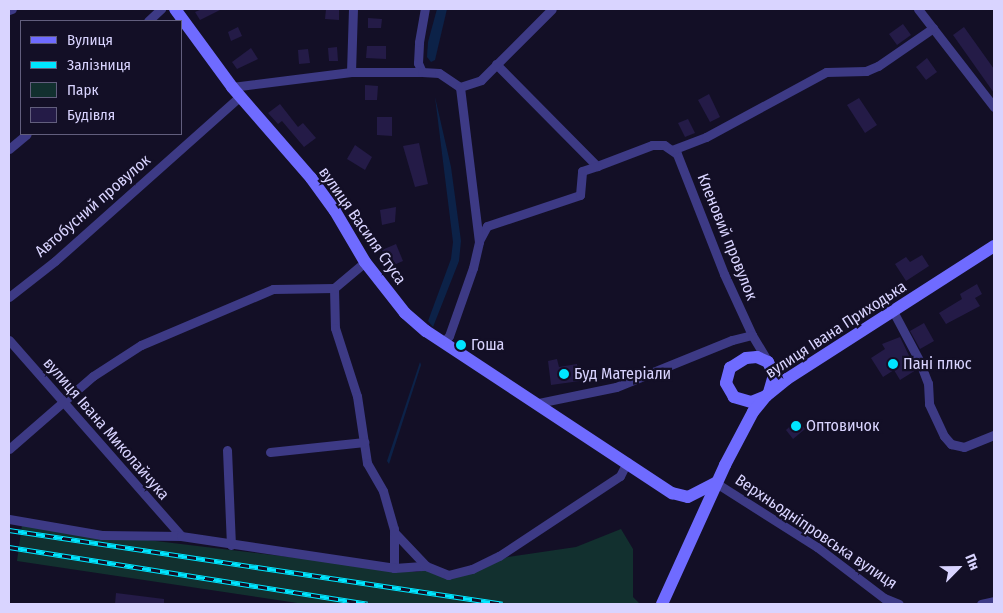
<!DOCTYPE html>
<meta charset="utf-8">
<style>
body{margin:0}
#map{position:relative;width:1003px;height:613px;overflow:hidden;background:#130f26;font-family:"Fira Sans Condensed",sans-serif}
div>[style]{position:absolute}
.green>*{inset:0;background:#12302f}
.water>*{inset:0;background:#0c2248}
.building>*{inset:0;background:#241b47}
.street>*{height:9px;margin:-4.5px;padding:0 4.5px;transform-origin:4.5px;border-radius:4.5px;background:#3d3a85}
.secondary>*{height:12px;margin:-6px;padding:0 6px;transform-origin:6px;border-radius:6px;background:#6f6bff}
.rail>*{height:5px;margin-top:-2.5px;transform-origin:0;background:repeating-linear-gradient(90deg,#130f26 0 9px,#00e5ff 0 18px);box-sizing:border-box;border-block:1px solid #00e5ff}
.dots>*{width:14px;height:14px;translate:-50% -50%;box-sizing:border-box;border:2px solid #130f26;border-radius:50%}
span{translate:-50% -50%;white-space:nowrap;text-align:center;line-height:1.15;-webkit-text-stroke:4.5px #130f26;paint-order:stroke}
.street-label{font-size:16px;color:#d9d4ff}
.poi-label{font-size:16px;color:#d9d4ff}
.left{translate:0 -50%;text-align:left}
.frame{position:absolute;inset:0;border:10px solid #d9d4ff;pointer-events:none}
.legend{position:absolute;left:20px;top:20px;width:162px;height:115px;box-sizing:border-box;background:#130f26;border:1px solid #625e7d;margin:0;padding:6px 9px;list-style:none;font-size:15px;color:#d9d4ff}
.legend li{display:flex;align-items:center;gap:10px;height:25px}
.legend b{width:25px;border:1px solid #625e7d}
.north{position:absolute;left:933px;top:543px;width:50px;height:50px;-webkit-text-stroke:4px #130f26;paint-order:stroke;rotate:67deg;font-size:14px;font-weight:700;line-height:20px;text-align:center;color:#d9d4ff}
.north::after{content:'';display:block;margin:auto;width:18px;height:22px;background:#d9d4ff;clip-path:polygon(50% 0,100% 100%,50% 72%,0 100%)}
</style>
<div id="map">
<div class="green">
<div style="clip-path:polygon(22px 525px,416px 572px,427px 570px,448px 579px,508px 557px,576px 547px,621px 529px,633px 549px,633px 597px,640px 604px,304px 604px,17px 561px)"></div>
</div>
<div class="water">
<div style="clip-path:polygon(437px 9px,447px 9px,435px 60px,431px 62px,427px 57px,428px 42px)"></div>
<div style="clip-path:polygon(435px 97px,451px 167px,461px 241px,459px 261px,433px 327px,428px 321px,451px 259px,453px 242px)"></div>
<div style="clip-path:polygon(420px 362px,421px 365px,389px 464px,387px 461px)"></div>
</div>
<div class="building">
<div style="clip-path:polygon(202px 9px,222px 9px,200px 20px,195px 12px)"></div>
<div style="clip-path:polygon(326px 9px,339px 9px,339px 20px,325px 19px)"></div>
<div style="clip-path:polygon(368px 18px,382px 19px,381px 28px,368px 28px)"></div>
<div style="clip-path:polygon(903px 24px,911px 35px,897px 45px,889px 34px)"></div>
<div style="clip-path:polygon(238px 27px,242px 36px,231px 41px,228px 32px)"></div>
<div style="clip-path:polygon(964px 27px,994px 69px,994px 93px,953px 35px)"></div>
<div style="clip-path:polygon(367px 46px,386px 46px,386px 59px,366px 58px)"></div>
<div style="clip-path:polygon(337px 47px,338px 61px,329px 61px,328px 48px)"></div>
<div style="clip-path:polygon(251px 48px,258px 59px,237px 69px,232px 62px)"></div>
<div style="clip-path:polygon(308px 49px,310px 63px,299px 64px,298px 50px)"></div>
<div style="clip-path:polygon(927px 58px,937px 72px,926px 80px,916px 67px)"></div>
<div style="clip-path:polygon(365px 85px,378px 86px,377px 100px,365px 100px)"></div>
<div style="clip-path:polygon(709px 94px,720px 117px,710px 122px,698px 100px)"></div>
<div style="clip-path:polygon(859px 98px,877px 125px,865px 133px,847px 105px)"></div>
<div style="clip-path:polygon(280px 104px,298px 127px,303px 123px,316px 138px,304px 147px,282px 121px,278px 124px,268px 113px)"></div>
<div style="clip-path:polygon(377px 117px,392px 117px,392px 136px,377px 135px)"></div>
<div style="clip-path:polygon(688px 119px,695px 133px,685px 137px,678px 123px)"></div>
<div style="clip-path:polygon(419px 143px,428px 184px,415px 187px,403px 146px)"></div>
<div style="clip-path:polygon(355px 145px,372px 157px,365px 170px,347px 159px)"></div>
<div style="clip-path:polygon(396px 207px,395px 222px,382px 225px,380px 210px)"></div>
<div style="clip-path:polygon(396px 244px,403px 261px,389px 267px,382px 250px)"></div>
<div style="clip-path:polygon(922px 255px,929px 266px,906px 281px,895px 264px,906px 257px,910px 262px)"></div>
<div style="clip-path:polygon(977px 284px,982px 294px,975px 298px,980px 306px,946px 324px,939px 313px,962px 299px,960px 294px)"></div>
<div style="clip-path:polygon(924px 323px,934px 341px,920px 349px,910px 331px)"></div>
<div style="clip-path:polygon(900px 337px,916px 370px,900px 380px,894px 370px,883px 377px,871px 358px,885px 349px,882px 344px)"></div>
<div style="clip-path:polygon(557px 359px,559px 367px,577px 364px,580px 381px,551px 385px,548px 361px)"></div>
<div style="clip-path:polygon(797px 420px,805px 429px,793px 439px,786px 430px)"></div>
<div style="clip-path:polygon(116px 593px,164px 599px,164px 604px,115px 604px)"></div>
</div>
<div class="street">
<div style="left:918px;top:9px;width:124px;rotate:52.2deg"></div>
<div style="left:9px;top:10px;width:3px;rotate:-18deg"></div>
<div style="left:148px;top:21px;width:18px;rotate:-43deg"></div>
<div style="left:496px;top:64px;width:144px;rotate:45.3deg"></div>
<div style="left:597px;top:166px;width:59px;rotate:-20.9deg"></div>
<div style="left:652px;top:145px;width:12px"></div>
<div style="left:664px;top:145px;width:16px;rotate:35deg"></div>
<div style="left:677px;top:154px;width:129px;rotate:68.6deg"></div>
<div style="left:724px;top:274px;width:67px;rotate:65.3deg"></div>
<div style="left:752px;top:335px;width:21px;rotate:166deg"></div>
<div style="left:732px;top:340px;width:125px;rotate:157.9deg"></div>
<div style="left:616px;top:387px;width:80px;rotate:168.4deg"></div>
<div style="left:351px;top:72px;width:63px;rotate:-88.2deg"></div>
<div style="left:422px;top:72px;width:10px;rotate:-114deg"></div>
<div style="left:418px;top:63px;width:21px;rotate:-87deg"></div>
<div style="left:419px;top:42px;width:34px;rotate:-80deg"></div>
<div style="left:232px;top:87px;width:120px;rotate:-7.2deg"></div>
<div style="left:351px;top:72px;width:71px"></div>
<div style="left:422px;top:72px;width:17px;rotate:3deg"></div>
<div style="left:439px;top:73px;width:25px;rotate:34deg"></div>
<div style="left:460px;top:87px;width:22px;rotate:-18deg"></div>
<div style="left:481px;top:80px;width:100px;rotate:-45deg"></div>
<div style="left:9px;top:149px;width:23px;rotate:-40deg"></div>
<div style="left:672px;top:150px;width:36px;rotate:-21deg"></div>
<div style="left:706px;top:137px;width:136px;rotate:-28.4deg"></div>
<div style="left:826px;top:72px;width:40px;rotate:-1.4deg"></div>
<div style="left:866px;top:71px;width:13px;rotate:-23deg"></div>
<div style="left:878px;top:66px;width:67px;rotate:-34.6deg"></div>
<div style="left:479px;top:241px;width:17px;rotate:-62deg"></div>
<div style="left:487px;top:226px;width:98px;rotate:-18.4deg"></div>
<div style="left:580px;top:195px;width:24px;rotate:-85deg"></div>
<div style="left:582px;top:171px;width:16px;rotate:-18deg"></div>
<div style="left:365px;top:262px;width:40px;rotate:140deg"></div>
<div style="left:334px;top:288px;width:40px;rotate:88.6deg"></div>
<div style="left:335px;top:328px;width:71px;rotate:72.1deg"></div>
<div style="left:357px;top:396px;width:68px;rotate:81.5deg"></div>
<div style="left:367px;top:463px;width:32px;rotate:60deg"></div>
<div style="left:383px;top:491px;width:40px;rotate:74deg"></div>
<div style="left:394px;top:529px;width:39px;rotate:90deg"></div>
<div style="left:394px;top:568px;width:32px;rotate:-4deg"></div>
<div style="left:426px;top:566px;width:24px;rotate:22deg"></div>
<div style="left:448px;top:575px;width:25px;rotate:-14deg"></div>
<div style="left:472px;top:569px;width:30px;rotate:-26deg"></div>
<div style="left:499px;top:556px;width:145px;rotate:-33.5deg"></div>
<div style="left:620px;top:476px;width:16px;rotate:-63deg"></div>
<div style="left:9px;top:297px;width:58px;rotate:-38deg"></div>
<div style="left:55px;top:261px;width:248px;rotate:-41.7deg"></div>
<div style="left:894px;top:313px;width:53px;rotate:62deg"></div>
<div style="left:919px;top:360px;width:25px;rotate:69deg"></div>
<div style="left:928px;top:383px;width:21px;rotate:87deg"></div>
<div style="left:929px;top:404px;width:35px;rotate:65deg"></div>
<div style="left:944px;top:436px;width:11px;rotate:49deg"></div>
<div style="left:951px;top:444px;width:13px;rotate:13deg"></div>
<div style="left:964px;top:447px;width:32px;rotate:-22deg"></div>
<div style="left:752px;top:335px;width:31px;rotate:59deg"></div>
<div style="left:9px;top:340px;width:261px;rotate:48.7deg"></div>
<div style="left:443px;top:342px;width:8px;rotate:-45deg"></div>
<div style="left:449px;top:336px;width:72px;rotate:-70.6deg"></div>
<div style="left:473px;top:268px;width:27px;rotate:-77deg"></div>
<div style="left:479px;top:242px;width:156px;rotate:-97deg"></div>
<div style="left:9px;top:449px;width:111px;rotate:-41deg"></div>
<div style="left:93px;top:376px;width:57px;rotate:-32.9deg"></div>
<div style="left:141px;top:345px;width:143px;rotate:-23deg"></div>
<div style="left:273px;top:289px;width:61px;rotate:-0.9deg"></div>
<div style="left:227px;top:450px;width:95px;rotate:87.6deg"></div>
<div style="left:270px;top:452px;width:95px;rotate:-6.1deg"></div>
<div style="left:716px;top:483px;width:120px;rotate:32.4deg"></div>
<div style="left:817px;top:547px;width:84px;rotate:37.3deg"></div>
<div style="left:884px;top:598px;width:16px;rotate:22deg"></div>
<div style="left:9px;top:519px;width:94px;rotate:9.8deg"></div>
<div style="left:102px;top:535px;width:79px;rotate:0.7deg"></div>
<div style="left:181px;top:536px;width:215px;rotate:8.5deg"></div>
<div style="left:394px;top:532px;width:47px;rotate:46.7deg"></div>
<div style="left:981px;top:604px;width:13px;rotate:-13deg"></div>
</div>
<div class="secondary">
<div style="left:175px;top:9px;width:97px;rotate:53.8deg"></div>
<div style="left:232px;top:87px;width:121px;rotate:49deg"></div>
<div style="left:311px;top:178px;width:41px;rotate:54deg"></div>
<div style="left:335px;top:211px;width:59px;rotate:59.5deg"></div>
<div style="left:365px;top:262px;width:65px;rotate:51.9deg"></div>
<div style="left:405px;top:313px;width:28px;rotate:41deg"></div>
<div style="left:426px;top:331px;width:295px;rotate:33.4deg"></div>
<div style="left:672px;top:493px;width:16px;rotate:14deg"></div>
<div style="left:688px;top:497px;width:31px;rotate:-27deg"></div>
<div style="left:766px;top:396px;width:16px;rotate:158deg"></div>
<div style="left:751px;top:402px;width:18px;rotate:-164deg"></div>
<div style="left:734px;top:397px;width:16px;rotate:-120deg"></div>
<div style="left:726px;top:383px;width:16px;rotate:-75deg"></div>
<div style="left:730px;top:368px;width:19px;rotate:-32deg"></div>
<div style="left:746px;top:358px;width:11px;rotate:-5deg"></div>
<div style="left:757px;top:357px;width:12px;rotate:24deg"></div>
<div style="left:768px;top:362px;width:14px;rotate:65deg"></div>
<div style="left:774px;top:375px;width:19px;rotate:106deg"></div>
<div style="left:662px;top:604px;width:153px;rotate:-65.6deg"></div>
<div style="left:725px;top:465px;width:60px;rotate:-62.2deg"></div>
<div style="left:753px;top:412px;width:21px;rotate:-51deg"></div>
<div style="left:766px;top:396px;width:27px;rotate:-39deg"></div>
<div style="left:787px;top:379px;width:246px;rotate:-32.7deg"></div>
</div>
<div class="rail">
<div style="left:9px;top:530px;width:499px;rotate:8.5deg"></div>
<div style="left:9px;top:547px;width:363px;rotate:9deg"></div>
</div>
<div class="dots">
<div style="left:461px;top:345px;background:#00e5ff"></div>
<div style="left:893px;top:364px;background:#00e5ff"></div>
<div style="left:564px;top:374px;background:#00e5ff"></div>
<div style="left:796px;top:426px;background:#00e5ff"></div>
</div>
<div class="street-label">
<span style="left:93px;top:206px;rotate:-41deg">Автобусний провулок</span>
<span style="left:362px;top:226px;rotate:55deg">вулиця Василя Стуса</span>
<span style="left:727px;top:237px;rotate:68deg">Кленовий провулок</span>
<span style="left:836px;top:330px;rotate:-33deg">вулиця Івана Приходька</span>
<span style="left:106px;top:429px;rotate:49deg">вулиця Івана Миколайчука</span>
<span style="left:816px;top:532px;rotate:34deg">Верхньодніпровська вулиця</span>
</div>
<div class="poi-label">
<span class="left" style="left:471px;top:345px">Гоша</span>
<span class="left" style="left:903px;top:364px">Пані плюс</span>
<span class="left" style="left:574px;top:374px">Буд Матерiали</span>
<span class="left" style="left:806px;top:426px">Оптовичок</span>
</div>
<div class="frame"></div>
<ul class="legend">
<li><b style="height:6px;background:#6f6bff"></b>Вулиця</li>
<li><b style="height:6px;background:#00e5ff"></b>Залізниця</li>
<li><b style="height:14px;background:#12302f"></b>Парк</li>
<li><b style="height:14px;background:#241b47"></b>Будівля</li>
</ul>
<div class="north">Пн</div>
</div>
